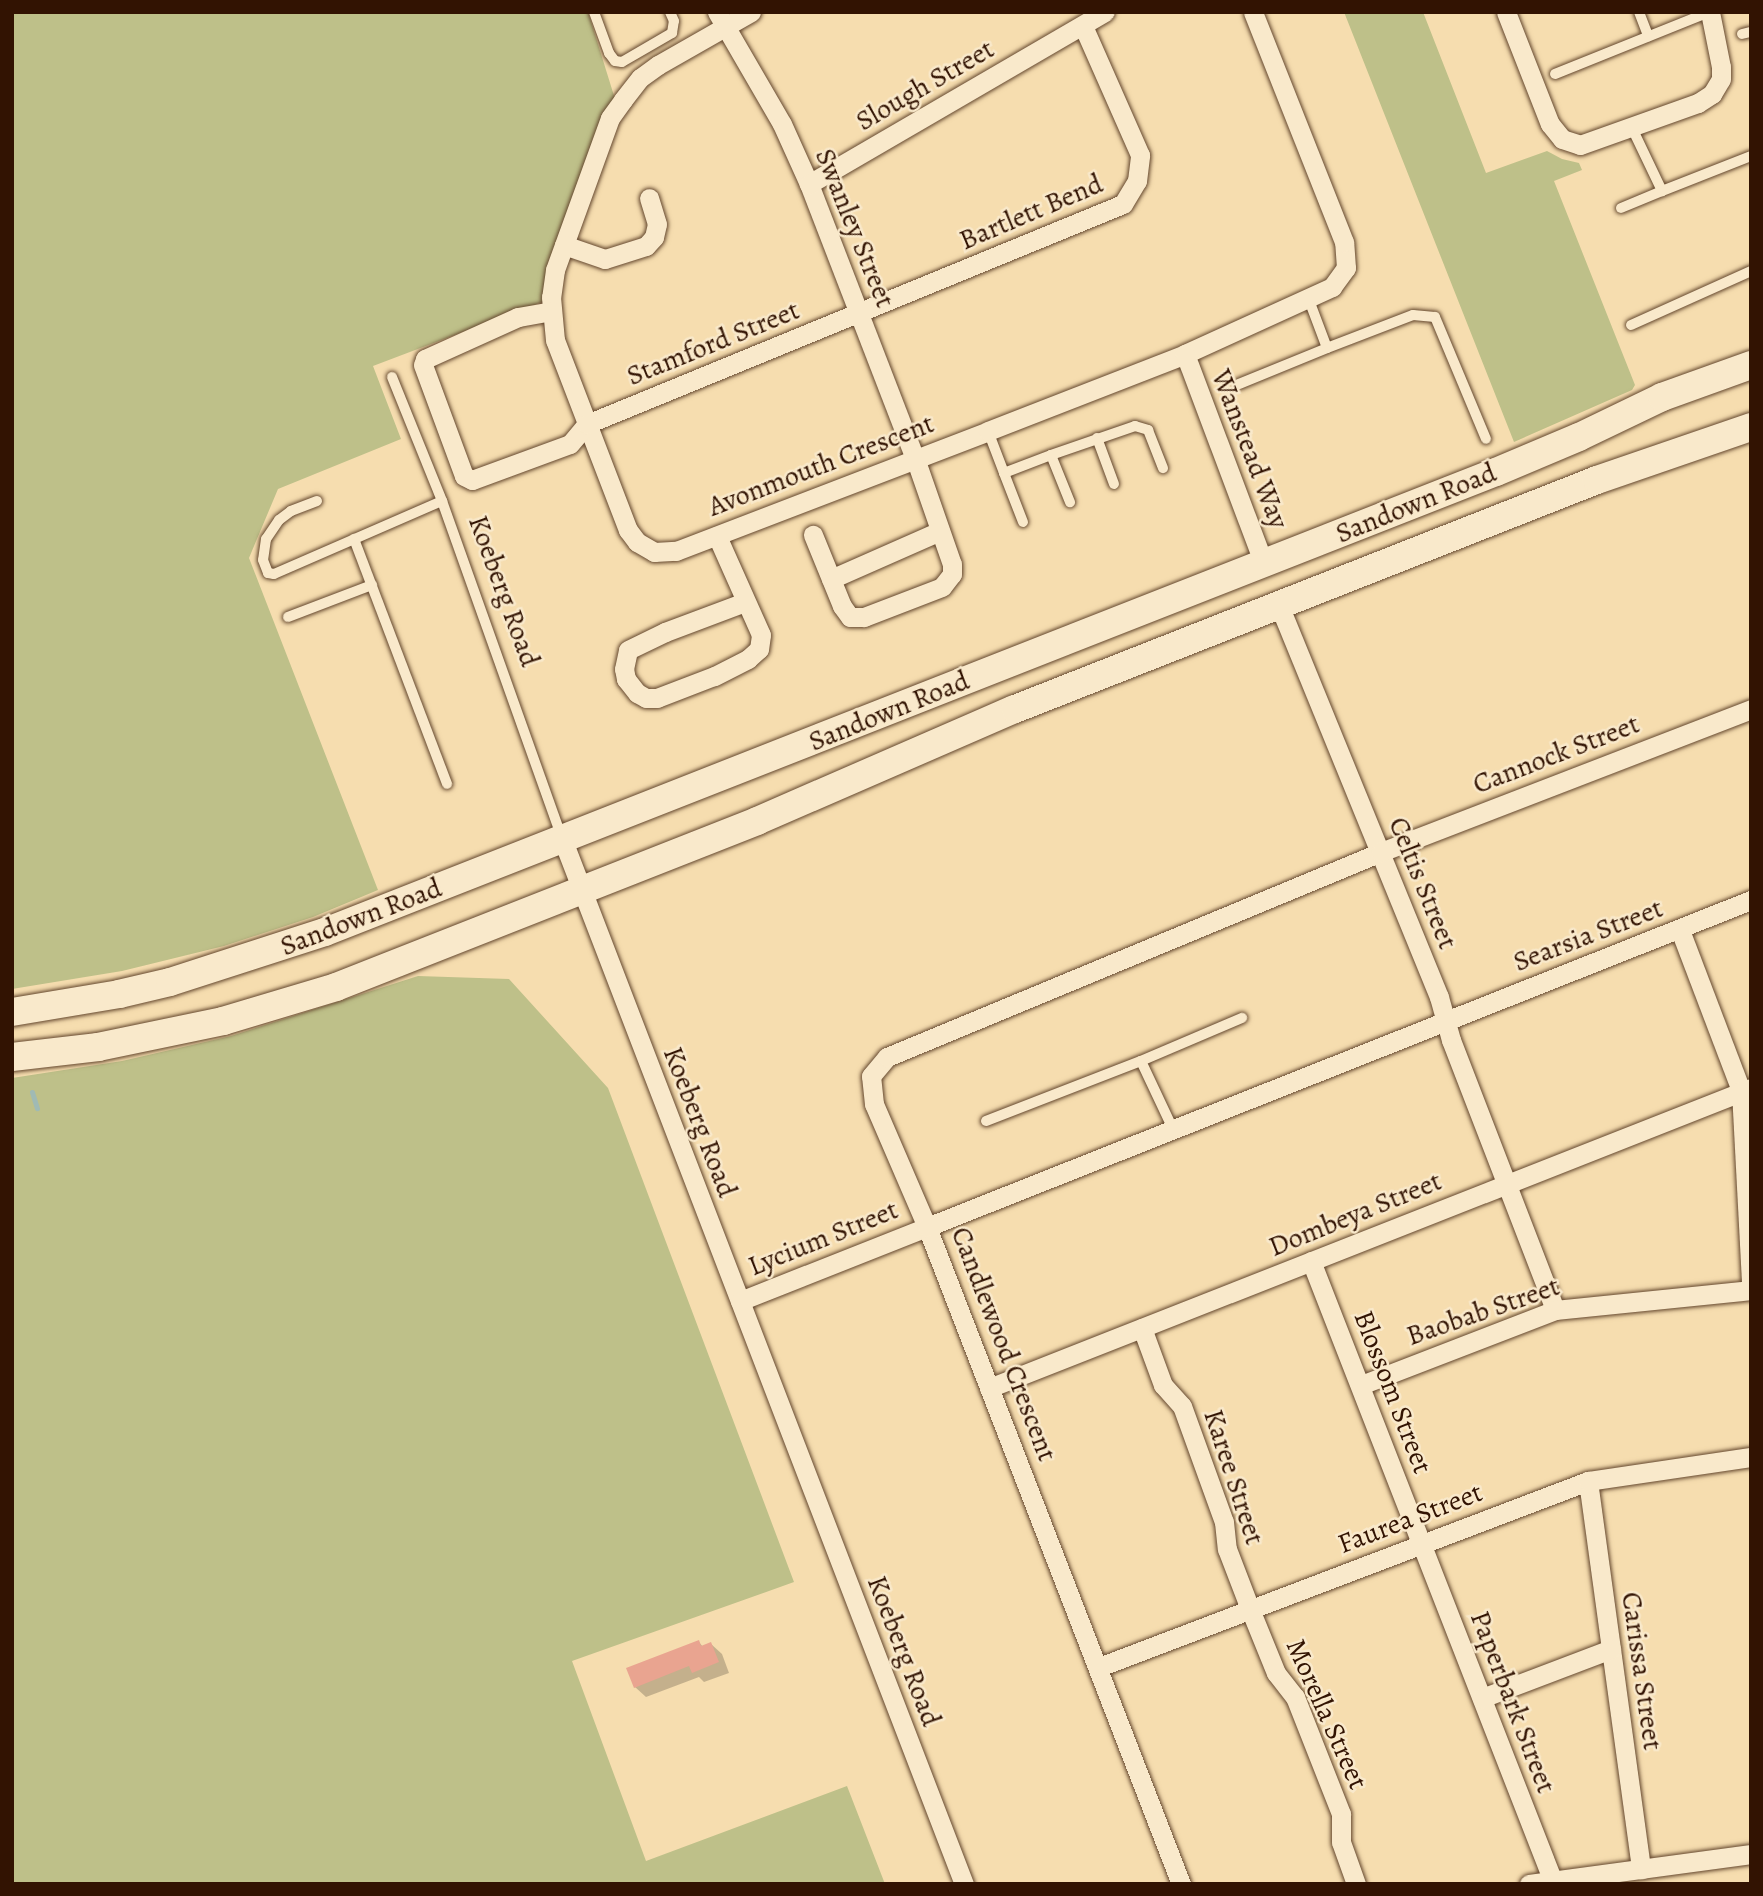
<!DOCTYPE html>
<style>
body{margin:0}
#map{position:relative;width:1763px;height:1896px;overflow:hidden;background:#f6ddaf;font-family:Alegreya,serif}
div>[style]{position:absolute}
.green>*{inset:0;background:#bec089}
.shadow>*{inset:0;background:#0003}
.stream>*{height:5px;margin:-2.5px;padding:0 2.5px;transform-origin:2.5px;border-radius:2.5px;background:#a0bab4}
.building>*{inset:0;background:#e9a490}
.roads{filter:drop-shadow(0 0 2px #63462d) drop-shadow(0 0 2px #63462d)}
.lane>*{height:10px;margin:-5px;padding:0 5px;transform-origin:5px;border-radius:5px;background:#f9e9cb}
.street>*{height:19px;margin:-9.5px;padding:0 9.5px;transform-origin:9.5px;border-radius:9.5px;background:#f9e9cb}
.secondary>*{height:28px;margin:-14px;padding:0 14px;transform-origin:14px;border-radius:14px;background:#f9e9cb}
span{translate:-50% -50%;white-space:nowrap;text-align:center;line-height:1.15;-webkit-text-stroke:5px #f9e9cb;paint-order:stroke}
.street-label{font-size:28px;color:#321302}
.frame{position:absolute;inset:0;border:14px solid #321302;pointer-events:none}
</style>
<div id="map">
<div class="green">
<div style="clip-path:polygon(12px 12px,588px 12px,615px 99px,542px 302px,373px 366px,401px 439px,278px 489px,249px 558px,378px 890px,313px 917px,224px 946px,122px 971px,12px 989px)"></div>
<div style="clip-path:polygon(1344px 12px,1423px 12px,1486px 173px,1547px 151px,1562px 159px,1579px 163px,1582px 170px,1554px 181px,1635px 385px,1632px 390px,1514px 442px)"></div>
<div style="clip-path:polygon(418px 976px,509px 979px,608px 1088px,794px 1582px,572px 1661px,646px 1861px,847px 1786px,885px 1884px,12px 1884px,12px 1078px,122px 1061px,231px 1036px)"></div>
</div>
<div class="shadow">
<div style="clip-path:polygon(699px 1642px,703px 1647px,711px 1644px,722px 1654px,729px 1673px,704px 1682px,699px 1677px,646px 1697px,635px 1687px)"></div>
</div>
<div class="stream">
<div style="left:32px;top:1092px;width:17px;rotate:73deg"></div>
</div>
<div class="building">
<div style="clip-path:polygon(699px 1640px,701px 1646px,711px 1642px,719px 1662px,692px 1673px,689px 1666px,634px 1688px,626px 1668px)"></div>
</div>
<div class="roads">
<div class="lane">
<div style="left:594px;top:12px;width:44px;rotate:69.9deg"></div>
<div style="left:609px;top:53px;width:10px;rotate:53deg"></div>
<div style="left:615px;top:61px;width:7px;rotate:8deg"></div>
<div style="left:622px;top:62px;width:58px;rotate:-30.1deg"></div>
<div style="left:672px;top:33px;width:12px;rotate:-81deg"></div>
<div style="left:674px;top:21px;width:10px;rotate:-114deg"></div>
<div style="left:1639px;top:12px;width:26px;rotate:69deg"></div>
<div style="left:1742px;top:34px;width:9px;rotate:-13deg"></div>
<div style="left:1555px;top:74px;width:166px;rotate:-21.9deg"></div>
<div style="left:1632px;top:128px;width:70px;rotate:64.5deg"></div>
<div style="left:1662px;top:191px;width:96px;rotate:-21.5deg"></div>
<div style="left:1621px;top:208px;width:44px;rotate:-22.5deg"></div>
<div style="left:1309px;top:300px;width:51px;rotate:69.4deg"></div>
<div style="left:1327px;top:348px;width:92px;rotate:-21deg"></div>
<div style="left:1413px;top:315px;width:22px;rotate:5deg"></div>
<div style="left:1435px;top:317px;width:132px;rotate:67.3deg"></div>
<div style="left:1631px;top:325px;width:132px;rotate:-24.2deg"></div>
<div style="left:392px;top:377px;width:134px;rotate:68deg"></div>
<div style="left:442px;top:501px;width:356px;rotate:70.4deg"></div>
<div style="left:1239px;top:384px;width:95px;rotate:-22.2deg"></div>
<div style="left:988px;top:431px;width:45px;rotate:69.1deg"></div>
<div style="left:1097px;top:438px;width:49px;rotate:69.7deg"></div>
<div style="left:1051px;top:455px;width:51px;rotate:68deg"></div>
<div style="left:317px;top:501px;width:28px;rotate:159deg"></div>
<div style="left:291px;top:511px;width:15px;rotate:143deg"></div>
<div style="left:279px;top:520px;width:23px;rotate:124deg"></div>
<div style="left:266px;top:539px;width:21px;rotate:98deg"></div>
<div style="left:263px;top:560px;width:14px;rotate:69deg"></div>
<div style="left:268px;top:573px;width:6px;rotate:9deg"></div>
<div style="left:274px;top:574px;width:183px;rotate:-23.5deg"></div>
<div style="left:1023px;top:522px;width:53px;rotate:-111.2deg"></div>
<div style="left:1004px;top:473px;width:50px;rotate:-21deg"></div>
<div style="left:1051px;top:455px;width:89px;rotate:-19deg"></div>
<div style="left:1135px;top:426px;width:14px;rotate:17deg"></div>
<div style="left:1148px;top:430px;width:41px;rotate:68.5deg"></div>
<div style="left:354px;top:539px;width:262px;rotate:69.2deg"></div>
<div style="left:288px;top:617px;width:90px;rotate:-20.9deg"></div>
<div style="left:1141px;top:1061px;width:110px;rotate:-23.1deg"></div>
<div style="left:986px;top:1121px;width:166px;rotate:-21.2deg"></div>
<div style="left:1141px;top:1061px;width:75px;rotate:64.8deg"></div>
</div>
<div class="street">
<div style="left:717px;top:12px;width:129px;rotate:59.9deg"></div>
<div style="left:782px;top:124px;width:66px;rotate:65.8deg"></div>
<div style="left:809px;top:184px;width:294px;rotate:68.9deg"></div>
<div style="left:915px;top:458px;width:112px;rotate:70.8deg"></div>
<div style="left:952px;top:564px;width:10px;rotate:90deg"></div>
<div style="left:952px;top:574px;width:16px;rotate:128deg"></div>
<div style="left:942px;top:587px;width:84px;rotate:159deg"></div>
<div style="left:864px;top:617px;width:14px;rotate:180deg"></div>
<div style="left:850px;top:617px;width:14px;rotate:-126deg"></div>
<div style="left:842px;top:606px;width:77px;rotate:-112.2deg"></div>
<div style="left:751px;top:12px;width:107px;rotate:150.3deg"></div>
<div style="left:658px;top:65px;width:22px;rotate:144deg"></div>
<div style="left:640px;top:78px;width:28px;rotate:128deg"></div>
<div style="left:623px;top:100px;width:22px;rotate:126deg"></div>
<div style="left:610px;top:118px;width:162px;rotate:109.9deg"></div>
<div style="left:555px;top:270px;width:27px;rotate:98deg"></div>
<div style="left:551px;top:297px;width:43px;rotate:84.7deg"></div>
<div style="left:555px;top:340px;width:204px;rotate:69deg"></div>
<div style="left:628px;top:530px;width:15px;rotate:53deg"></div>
<div style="left:637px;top:542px;width:20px;rotate:30deg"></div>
<div style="left:654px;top:552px;width:22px;rotate:-3deg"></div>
<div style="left:676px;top:551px;width:334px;rotate:-21deg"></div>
<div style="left:988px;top:431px;width:212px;rotate:-21.3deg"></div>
<div style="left:1185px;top:354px;width:162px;rotate:-24.5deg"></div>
<div style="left:1332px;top:287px;width:24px;rotate:-54deg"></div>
<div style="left:1346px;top:268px;width:26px;rotate:-94deg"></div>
<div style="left:1344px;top:242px;width:247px;rotate:-111.6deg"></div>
<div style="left:1506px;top:12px;width:120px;rotate:68.6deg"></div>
<div style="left:1550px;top:124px;width:19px;rotate:51deg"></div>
<div style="left:1562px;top:139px;width:19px;rotate:18deg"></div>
<div style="left:1580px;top:145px;width:125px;rotate:-19.6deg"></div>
<div style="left:1698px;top:103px;width:17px;rotate:-33deg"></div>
<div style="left:1712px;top:94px;width:17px;rotate:-59deg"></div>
<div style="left:1721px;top:79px;width:12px;rotate:-90deg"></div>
<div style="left:1721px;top:67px;width:56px;rotate:-101.3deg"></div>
<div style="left:809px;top:184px;width:342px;rotate:-30.2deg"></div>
<div style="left:564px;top:245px;width:43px;rotate:18.9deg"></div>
<div style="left:605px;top:259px;width:43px;rotate:-17.6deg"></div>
<div style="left:646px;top:246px;width:12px;rotate:-48deg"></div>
<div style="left:654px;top:237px;width:13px;rotate:-77deg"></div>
<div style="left:657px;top:224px;width:27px;rotate:-107deg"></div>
<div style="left:552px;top:311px;width:35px;rotate:170deg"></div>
<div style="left:518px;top:317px;width:102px;rotate:155.7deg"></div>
<div style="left:425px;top:359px;width:6px;rotate:108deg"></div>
<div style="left:423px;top:365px;width:118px;rotate:69.7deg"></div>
<div style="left:464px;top:476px;width:9px;rotate:27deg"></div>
<div style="left:472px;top:480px;width:104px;rotate:-20.2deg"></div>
<div style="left:570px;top:444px;width:26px;rotate:-50deg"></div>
<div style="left:587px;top:424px;width:579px;rotate:-22.32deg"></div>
<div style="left:1123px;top:204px;width:27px;rotate:-59deg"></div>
<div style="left:1137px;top:181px;width:26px;rotate:-83deg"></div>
<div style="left:1140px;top:155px;width:141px;rotate:-113.8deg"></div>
<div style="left:1185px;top:354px;width:224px;rotate:69.4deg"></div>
<div style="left:717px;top:536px;width:108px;rotate:66deg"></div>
<div style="left:761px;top:635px;width:14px;rotate:98deg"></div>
<div style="left:759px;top:649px;width:15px;rotate:138deg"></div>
<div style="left:748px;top:659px;width:38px;rotate:153deg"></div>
<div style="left:714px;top:676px;width:61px;rotate:158.9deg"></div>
<div style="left:657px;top:698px;width:11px;rotate:180deg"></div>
<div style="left:646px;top:698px;width:10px;rotate:-151deg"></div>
<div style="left:637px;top:693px;width:18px;rotate:-128deg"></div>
<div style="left:626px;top:679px;width:10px;rotate:-101deg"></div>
<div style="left:624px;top:669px;width:19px;rotate:-78deg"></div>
<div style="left:628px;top:650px;width:41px;rotate:-25.9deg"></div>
<div style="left:665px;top:632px;width:85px;rotate:-20.6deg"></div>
<div style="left:831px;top:579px;width:119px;rotate:-23.8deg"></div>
<div style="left:1279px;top:605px;width:423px;rotate:67.8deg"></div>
<div style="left:1439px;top:997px;width:45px;rotate:74.4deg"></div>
<div style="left:1451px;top:1040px;width:289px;rotate:68.9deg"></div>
<div style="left:562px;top:838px;width:1121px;rotate:68.98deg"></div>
<div style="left:1680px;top:930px;width:172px;rotate:69.2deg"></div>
<div style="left:1741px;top:1091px;width:192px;rotate:87deg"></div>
<div style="left:1311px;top:1261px;width:669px;rotate:68.69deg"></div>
<div style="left:740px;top:1301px;width:201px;rotate:-21.6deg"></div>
<div style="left:927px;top:1227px;width:134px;rotate:-113.3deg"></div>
<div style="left:874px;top:1104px;width:28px;rotate:-96deg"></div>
<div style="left:871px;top:1076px;width:25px;rotate:-50deg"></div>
<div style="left:887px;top:1057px;width:535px;rotate:-22.54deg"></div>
<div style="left:1381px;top:852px;width:397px;rotate:-21.1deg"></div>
<div style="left:1142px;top:1328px;width:61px;rotate:69.8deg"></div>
<div style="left:1163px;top:1385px;width:28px;rotate:48deg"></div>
<div style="left:1182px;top:1406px;width:123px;rotate:70.1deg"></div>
<div style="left:1224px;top:1522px;width:27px;rotate:84deg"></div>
<div style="left:1227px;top:1549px;width:64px;rotate:69deg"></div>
<div style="left:1250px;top:1609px;width:69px;rotate:67.9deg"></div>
<div style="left:1276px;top:1673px;width:31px;rotate:52deg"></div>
<div style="left:1295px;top:1697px;width:126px;rotate:68.5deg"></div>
<div style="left:1341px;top:1814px;width:28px;rotate:90deg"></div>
<div style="left:1341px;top:1842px;width:45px;rotate:70.3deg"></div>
<div style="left:1361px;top:1385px;width:208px;rotate:-21.1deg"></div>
<div style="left:1555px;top:1310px;width:197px;rotate:-5.8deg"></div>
<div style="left:989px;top:1388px;width:819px;rotate:-21.49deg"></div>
<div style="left:1588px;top:1481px;width:392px;rotate:82.2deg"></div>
<div style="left:1099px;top:1667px;width:523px;rotate:-20.83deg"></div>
<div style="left:1588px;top:1481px;width:165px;rotate:-8.4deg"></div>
<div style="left:1482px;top:1698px;width:138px;rotate:-20.8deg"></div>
<div style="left:1181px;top:1884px;width:704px;rotate:-111.14deg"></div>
<div style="left:927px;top:1227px;width:887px;rotate:-21.65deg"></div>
<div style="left:1529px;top:1884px;width:224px;rotate:-7.7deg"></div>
</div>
<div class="secondary">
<div style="left:12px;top:1012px;width:109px;rotate:-9.5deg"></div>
<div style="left:119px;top:994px;width:52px;rotate:-13.2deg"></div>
<div style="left:170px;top:982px;width:163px;rotate:-17.9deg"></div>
<div style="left:325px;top:932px;width:1258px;rotate:-21.45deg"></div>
<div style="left:1496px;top:472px;width:90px;rotate:-22.9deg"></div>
<div style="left:1579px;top:437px;width:92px;rotate:-25.7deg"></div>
<div style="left:1662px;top:397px;width:95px;rotate:-19.8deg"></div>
<div style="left:12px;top:1057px;width:87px;rotate:-6.6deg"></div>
<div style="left:98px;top:1047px;width:128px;rotate:-11.7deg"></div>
<div style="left:223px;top:1021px;width:118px;rotate:-16.7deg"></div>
<div style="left:336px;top:987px;width:453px;rotate:-21.5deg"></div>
<div style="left:757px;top:821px;width:281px;rotate:-23.5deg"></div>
<div style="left:1015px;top:709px;width:625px;rotate:-21.48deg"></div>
<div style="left:1597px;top:480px;width:163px;rotate:-19deg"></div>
</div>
</div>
<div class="street-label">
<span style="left:925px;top:85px;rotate:-30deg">Slough Street</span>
<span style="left:1031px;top:212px;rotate:-23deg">Bartlett Bend</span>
<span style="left:855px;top:228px;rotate:68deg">Swanley Street</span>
<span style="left:713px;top:343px;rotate:-22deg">Stamford Street</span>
<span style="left:1250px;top:449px;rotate:69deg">Wanstead Way</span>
<span style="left:821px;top:465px;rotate:-21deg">Avonmouth Crescent</span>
<span style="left:1416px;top:503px;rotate:-22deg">Sandown Road</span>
<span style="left:504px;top:591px;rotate:70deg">Koeberg Road</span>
<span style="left:889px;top:711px;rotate:-22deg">Sandown Road</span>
<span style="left:1556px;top:754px;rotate:-21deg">Cannock Street</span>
<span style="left:1423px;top:883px;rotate:68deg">Celtis Street</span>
<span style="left:361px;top:917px;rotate:-21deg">Sandown Road</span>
<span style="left:1588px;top:935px;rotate:-21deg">Searsia Street</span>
<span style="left:700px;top:1122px;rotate:69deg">Koeberg Road</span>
<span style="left:1355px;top:1214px;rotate:-22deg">Dombeya Street</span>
<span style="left:823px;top:1238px;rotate:-22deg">Lycium Street</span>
<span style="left:1483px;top:1311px;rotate:-19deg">Baobab Street</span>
<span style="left:1004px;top:1344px;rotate:69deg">Candlewood Crescent</span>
<span style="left:1393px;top:1392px;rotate:69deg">Blossom Street</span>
<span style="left:1234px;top:1477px;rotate:72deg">Karee Street</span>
<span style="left:1410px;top:1518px;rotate:-21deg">Faurea Street</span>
<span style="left:904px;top:1651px;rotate:69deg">Koeberg Road</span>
<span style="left:1642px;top:1671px;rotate:82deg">Carissa Street</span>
<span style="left:1513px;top:1702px;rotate:69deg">Paperbark Street</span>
<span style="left:1327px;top:1714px;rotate:66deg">Morella Street</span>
</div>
<div class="frame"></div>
</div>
